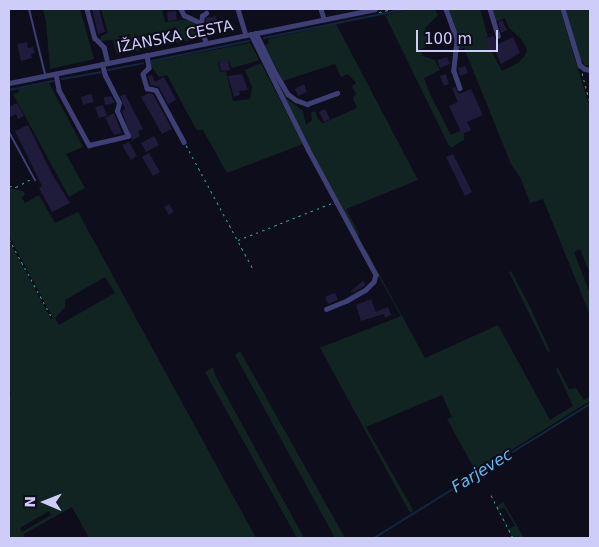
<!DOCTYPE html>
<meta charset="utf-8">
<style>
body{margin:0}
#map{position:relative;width:599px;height:547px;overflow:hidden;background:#0e0d1b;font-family:"DejaVu Sans",sans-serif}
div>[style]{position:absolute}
.green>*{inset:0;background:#112422}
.stream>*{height:2px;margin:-1px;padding:0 1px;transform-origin:1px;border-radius:1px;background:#12273f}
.building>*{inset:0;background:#1f1b3a}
.path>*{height:1px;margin-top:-0.5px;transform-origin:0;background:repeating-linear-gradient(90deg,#39a093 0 2.5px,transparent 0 6.5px)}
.service>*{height:2px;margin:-1px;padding:0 1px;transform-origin:1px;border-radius:1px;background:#3d3f75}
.minor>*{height:4.5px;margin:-2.25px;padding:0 2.25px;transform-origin:2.25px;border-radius:2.25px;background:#3d3f75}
.tertiary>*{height:5px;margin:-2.5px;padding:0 2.5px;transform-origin:2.5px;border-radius:2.5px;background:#3d3f75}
span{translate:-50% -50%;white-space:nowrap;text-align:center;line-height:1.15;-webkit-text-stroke:4px #0e0d1b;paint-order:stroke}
.street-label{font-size:15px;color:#ceccf9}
.water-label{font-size:16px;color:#66b9ee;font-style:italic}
.frame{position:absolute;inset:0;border:10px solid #ceccf9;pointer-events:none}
.north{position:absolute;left:20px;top:477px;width:50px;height:50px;-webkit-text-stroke:4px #0e0d1b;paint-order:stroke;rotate:271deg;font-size:14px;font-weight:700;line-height:20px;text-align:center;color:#ceccf9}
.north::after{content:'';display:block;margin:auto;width:18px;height:22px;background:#ceccf9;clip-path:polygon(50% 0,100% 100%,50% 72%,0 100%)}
.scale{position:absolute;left:416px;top:30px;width:82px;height:22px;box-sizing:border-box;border:2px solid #ceccf9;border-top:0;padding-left:6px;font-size:15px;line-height:18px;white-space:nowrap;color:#ceccf9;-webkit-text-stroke:4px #0e0d1b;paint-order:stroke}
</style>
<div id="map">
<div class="green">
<div style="clip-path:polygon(43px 9px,80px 9px,94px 59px,50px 69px,46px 22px)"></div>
<div style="clip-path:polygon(101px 9px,162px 9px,165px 22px,190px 19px,197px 22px,201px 38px,117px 55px,113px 40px,100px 41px,101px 36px,108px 33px)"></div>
<div style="clip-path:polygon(412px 9px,435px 9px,438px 15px,425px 28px,430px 44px,420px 50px,423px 56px,435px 60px,440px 70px,424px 78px,431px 96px,451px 135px,462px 130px,464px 134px,464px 140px,452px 147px,449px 146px,385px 15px)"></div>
<div style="clip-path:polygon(447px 9px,480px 9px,488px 37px,485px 39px,502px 71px,518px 63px,526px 54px,527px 49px,521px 39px,509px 28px,505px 18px,495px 22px,491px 9px,560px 9px,590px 109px,590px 274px,580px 249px,574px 252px,590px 294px,590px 315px,543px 199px,530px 203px,521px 179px,511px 164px,464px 48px,458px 50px,458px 40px)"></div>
<div style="clip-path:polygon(565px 9px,590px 9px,590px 66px,585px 65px,579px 57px)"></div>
<div style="clip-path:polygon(336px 24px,418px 180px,346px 209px,358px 232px,359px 240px,274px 80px,276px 78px,287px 99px,303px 111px,306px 125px,312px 120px,311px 112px,315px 111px,318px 119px,323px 123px,357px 108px,353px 98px,356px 94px,352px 86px,356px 83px,348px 74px,341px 77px,335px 64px,283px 81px,264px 45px,269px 43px,268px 39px)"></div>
<div style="clip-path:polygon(250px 43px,259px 59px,257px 61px,232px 68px,228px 60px,218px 62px,220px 72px,226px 71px,233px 101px,250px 99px,252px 87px,245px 70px,261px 63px,303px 144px,227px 173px,203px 130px,197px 130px,191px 120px,167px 75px,159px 77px,150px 64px,151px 62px)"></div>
<div style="clip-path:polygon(49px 83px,83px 147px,66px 154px,85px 188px,69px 197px,13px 94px,18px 93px,19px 89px)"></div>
<div style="clip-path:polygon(evenodd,9px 188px,23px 191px,25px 194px,22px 198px,25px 203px,39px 195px,55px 223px,78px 212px,256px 538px,89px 538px,72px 507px,24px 534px,24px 538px,9px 538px,9px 396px,11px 394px,9px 390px,9px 241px,51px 319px,53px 318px,9px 236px,9px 188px,105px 277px,115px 293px,59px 325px,55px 318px,65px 307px,65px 300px,105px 277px,9px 188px,49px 511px,51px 515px,22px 532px,20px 528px,49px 511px)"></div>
<div style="clip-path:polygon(364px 250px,366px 250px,425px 358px,498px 325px,550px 420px,573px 406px,556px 369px,558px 368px,569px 389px,576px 388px,584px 400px,590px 397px,590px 401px,476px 472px,447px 419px,452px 417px,442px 395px,366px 427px,412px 508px,413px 511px,410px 513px,319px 346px,322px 347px,401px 316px)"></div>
<div style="clip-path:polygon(511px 271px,530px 307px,550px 351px,548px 352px,518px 291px,509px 272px)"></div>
<div style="clip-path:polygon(240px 351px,345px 538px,335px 538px,235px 355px)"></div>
<div style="clip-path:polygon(213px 367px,215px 375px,304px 538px,297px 538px,205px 372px)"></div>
<div style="clip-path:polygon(evenodd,503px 502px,524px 538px,513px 538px,496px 507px,503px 502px,504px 507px,515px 526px,509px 529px,499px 510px,504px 507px)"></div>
</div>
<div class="stream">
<div style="left:264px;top:38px;width:145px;rotate:-11.5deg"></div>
<div style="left:152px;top:61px;width:99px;rotate:-11.7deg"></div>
<div style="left:108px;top:70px;width:36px;rotate:-11deg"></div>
<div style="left:62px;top:79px;width:39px;rotate:-10deg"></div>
<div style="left:9px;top:90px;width:45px;rotate:-11.6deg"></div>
<div style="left:374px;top:538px;width:254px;rotate:-31.8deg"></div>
</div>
<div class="building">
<div style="clip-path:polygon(92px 9px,99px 9px,105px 32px,98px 34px)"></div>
<div style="clip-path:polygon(176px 11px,177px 20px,168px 21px,167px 12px)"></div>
<div style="clip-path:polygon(216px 16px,218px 26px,206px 28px,206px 18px)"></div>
<div style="clip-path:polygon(502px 20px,507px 30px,501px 33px,498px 22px)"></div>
<div style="clip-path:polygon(494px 36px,498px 44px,513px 37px,520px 53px,501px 64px,495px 50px,490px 52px,485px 39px)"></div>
<div style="clip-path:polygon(27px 42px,28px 48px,33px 47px,35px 53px,31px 54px,32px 58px,21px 61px,17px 44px)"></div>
<div style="clip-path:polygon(447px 57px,450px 64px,440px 68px,437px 60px)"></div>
<div style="clip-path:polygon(228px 60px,230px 70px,221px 71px,219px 62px)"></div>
<div style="clip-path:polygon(465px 66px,468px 73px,460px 76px,458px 68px)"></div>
<div style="clip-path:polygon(242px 74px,248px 90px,239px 91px,240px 95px,234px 97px,228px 76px)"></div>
<div style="clip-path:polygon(446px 74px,449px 84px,444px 86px,440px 76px)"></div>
<div style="clip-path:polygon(152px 75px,155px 82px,164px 77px,176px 100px,168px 104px,159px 87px,150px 85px,148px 76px)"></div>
<div style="clip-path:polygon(304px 84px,307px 92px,298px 96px,295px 89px)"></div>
<div style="clip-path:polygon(455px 87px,459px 94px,471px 89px,483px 115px,467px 122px,471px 130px,462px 134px,449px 106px,458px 102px,452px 88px)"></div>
<div style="clip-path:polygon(149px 93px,153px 94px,172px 129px,162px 134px,141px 97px)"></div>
<div style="clip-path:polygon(91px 94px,94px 102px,83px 105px,81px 97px)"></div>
<div style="clip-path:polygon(125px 94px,143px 129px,138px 131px,140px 136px,132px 140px,122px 111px,125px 109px,120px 96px)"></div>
<div style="clip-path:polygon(111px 96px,115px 103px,105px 105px,104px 97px)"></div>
<div style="clip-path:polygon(17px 103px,24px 116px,18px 119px,16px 114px,10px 117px,9px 114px,9px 107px)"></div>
<div style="clip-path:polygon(103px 105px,107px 116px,99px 118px,95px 107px)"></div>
<div style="clip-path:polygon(325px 109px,330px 119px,324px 122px,319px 112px)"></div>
<div style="clip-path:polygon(114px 113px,122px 133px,114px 135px,105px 118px)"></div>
<div style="clip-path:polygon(28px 125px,52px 174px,70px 203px,52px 212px,39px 188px,42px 186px,15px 131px)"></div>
<div style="clip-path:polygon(154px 136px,159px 145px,146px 152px,141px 143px)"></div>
<div style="clip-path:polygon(129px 142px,137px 156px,131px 160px,122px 145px)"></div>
<div style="clip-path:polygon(149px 153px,160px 172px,153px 176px,142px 157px)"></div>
<div style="clip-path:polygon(453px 154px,472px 192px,465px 196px,446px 157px)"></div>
<div style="clip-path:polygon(169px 204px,174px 212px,169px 215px,164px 207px)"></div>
<div style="clip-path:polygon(363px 281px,366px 285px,352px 293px,351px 291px)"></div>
<div style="clip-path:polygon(335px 293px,338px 300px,328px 304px,325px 297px)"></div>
<div style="clip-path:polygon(371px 299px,376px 312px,388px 307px,391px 315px,385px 318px,384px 314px,361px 321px,356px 305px)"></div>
</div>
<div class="path">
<div style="left:379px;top:12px;width:14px;rotate:-12deg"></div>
<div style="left:582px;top:73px;width:30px;rotate:75deg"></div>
<div style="left:186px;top:145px;width:143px;rotate:61.6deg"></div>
<div style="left:9px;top:186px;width:7px;rotate:8deg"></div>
<div style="left:16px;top:187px;width:17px;rotate:-28deg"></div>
<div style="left:9px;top:239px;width:90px;rotate:61.4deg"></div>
<div style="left:238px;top:240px;width:101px;rotate:-21.5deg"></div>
<div style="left:491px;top:495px;width:48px;rotate:62.9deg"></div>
</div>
<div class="service">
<div style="left:29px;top:9px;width:67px;rotate:76.2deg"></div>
<div style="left:9px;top:132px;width:55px;rotate:61.6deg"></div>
</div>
<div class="minor">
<div style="left:87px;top:9px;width:30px;rotate:75deg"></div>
<div style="left:95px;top:38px;width:13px;rotate:45deg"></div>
<div style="left:104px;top:47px;width:16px;rotate:76deg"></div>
<div style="left:181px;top:9px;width:7px;rotate:63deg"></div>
<div style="left:184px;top:15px;width:19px;rotate:25deg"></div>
<div style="left:201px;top:23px;width:21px;rotate:76deg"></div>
<div style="left:238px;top:9px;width:27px;rotate:73deg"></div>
<div style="left:321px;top:9px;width:10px;rotate:73deg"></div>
<div style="left:446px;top:9px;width:33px;rotate:70deg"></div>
<div style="left:457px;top:40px;width:31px;rotate:96deg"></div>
<div style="left:454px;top:71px;width:18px;rotate:71deg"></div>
<div style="left:490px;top:9px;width:28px;rotate:73deg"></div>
<div style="left:563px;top:9px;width:59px;rotate:73.1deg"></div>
<div style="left:580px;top:65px;width:6px;rotate:39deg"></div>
<div style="left:585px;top:69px;width:5px;rotate:11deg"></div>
<div style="left:201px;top:23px;width:7px;rotate:-82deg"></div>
<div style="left:202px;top:16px;width:5px;rotate:-37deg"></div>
<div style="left:256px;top:33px;width:41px;rotate:64.1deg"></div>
<div style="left:274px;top:70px;width:28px;rotate:60deg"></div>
<div style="left:288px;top:94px;width:10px;rotate:37deg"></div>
<div style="left:296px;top:100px;width:12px;rotate:20deg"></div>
<div style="left:307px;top:104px;width:32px;rotate:-20deg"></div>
<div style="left:251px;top:34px;width:128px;rotate:63.6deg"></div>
<div style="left:308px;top:149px;width:143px;rotate:61.6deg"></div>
<div style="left:376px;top:275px;width:7px;rotate:106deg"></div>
<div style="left:374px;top:282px;width:11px;rotate:135deg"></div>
<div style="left:366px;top:290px;width:22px;rotate:150deg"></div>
<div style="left:347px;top:301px;width:22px;rotate:158deg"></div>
<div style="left:147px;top:55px;width:13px;rotate:81deg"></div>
<div style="left:149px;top:68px;width:8px;rotate:135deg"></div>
<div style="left:143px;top:74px;width:15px;rotate:74deg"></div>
<div style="left:147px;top:88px;width:9px;rotate:13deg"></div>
<div style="left:156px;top:90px;width:59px;rotate:61.7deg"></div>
<div style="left:56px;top:74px;width:16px;rotate:79deg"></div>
<div style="left:59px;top:90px;width:63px;rotate:61.4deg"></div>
<div style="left:89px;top:145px;width:40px;rotate:-13deg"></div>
<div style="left:128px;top:136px;width:27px;rotate:-114deg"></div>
<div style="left:117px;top:111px;width:8px;rotate:-76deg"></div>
<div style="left:119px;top:103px;width:30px;rotate:-117deg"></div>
<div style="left:105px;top:76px;width:12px;rotate:-104deg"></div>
</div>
<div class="tertiary">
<div style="left:9px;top:83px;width:373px;rotate:-11.4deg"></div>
</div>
<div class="street-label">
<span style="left:175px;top:37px;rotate:-11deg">IŽANSKA CESTA</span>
</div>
<div class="water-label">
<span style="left:482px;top:471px;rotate:-32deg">Farjevec</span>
</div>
<div class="frame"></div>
<div class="north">N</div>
<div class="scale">100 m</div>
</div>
